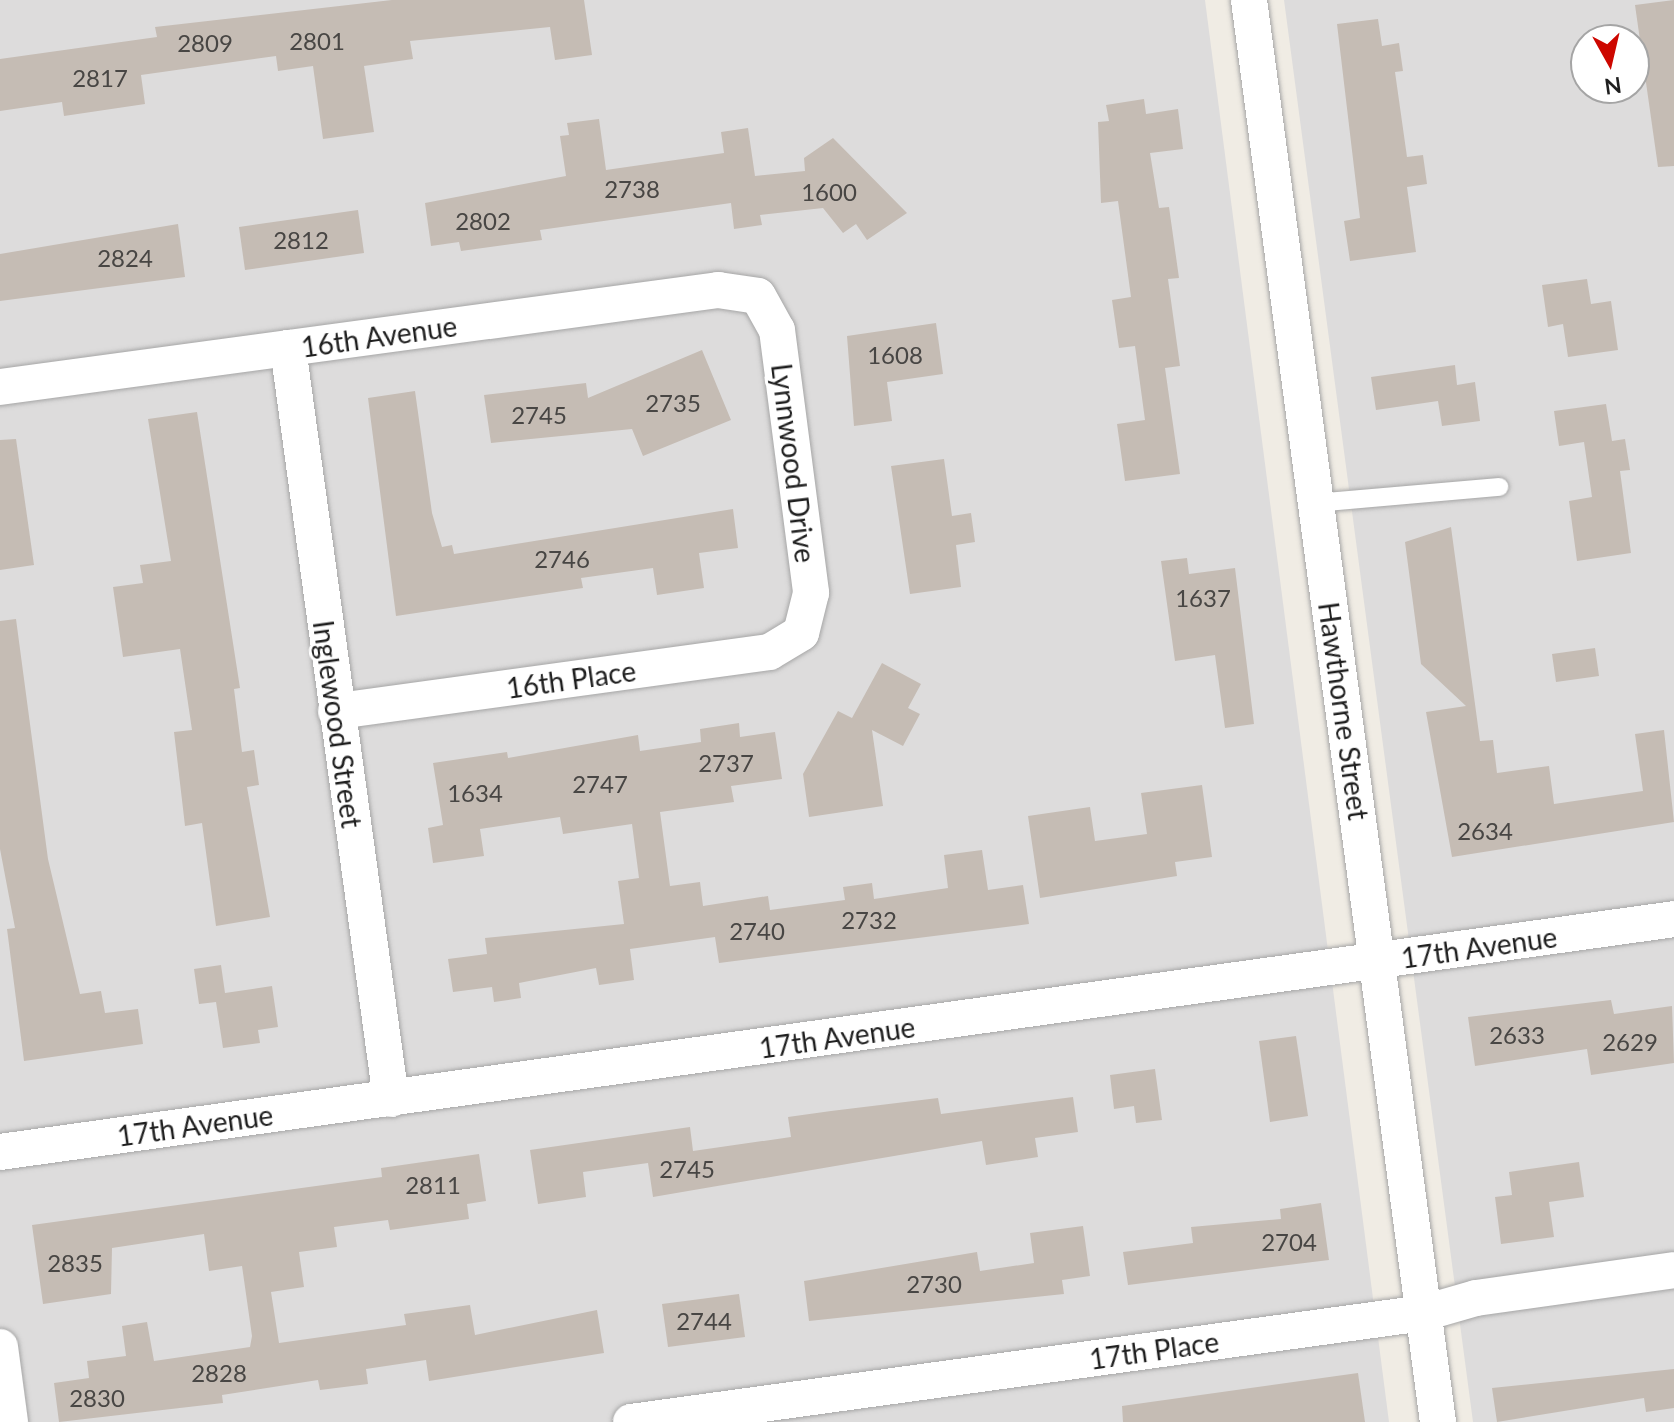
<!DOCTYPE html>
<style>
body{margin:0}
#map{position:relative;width:1674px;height:1422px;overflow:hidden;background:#f0ece4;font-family:Lato,sans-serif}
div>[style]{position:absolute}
.residential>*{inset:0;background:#dddcdc}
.building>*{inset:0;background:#c5bcb4}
.roads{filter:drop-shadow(0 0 2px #a6a6a6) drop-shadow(0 0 2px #a6a6a6)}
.lane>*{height:18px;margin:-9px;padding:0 9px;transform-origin:9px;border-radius:9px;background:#fff}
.street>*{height:36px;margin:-18px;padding:0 18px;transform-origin:18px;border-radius:18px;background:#fff}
span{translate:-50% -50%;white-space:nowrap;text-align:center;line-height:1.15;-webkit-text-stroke:6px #fff;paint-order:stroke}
.number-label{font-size:24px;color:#484644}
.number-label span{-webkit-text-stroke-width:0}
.street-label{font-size:28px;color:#1f1f1f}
.north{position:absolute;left:1570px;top:24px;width:80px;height:80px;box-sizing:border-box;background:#fff;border:2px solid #a5a5a5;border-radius:50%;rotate:172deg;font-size:22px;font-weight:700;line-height:32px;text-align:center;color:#1f1f1f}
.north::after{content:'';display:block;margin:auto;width:28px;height:36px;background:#cd0700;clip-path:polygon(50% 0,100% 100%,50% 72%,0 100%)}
</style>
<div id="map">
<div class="residential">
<div style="clip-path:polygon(0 0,1205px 0,1389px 1422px,0 1422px)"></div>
<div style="clip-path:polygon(evenodd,1284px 0,1674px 0,1674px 1422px,1473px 1422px,1284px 0,1586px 40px,1634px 40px,1634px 88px,1586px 88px,1586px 40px)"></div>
</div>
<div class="building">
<div style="clip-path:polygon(392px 0,584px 0,592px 55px,555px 60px,550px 27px,410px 41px,413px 59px,364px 66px,374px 132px,323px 139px,313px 66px,278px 71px,276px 56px,141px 75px,145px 104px,64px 116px,62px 102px,0 111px,0 59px,157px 37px,155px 27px)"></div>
<div style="clip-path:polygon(1674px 0,1674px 166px,1658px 167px,1635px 5px)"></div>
<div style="clip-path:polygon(1378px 19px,1382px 46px,1399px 43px,1403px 71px,1395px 72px,1407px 157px,1423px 155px,1427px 184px,1407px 187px,1416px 252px,1350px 261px,1344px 221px,1360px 218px,1337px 24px)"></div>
<div style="clip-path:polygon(1144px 99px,1146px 114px,1178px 109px,1183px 149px,1150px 153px,1159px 208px,1169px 207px,1179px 278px,1168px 279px,1180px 366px,1165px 368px,1180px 474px,1125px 481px,1117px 424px,1145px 420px,1135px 346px,1119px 348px,1112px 300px,1131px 297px,1118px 201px,1101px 203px,1098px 122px,1109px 121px,1106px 105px)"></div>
<div style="clip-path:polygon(599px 119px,606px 170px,724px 153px,721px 132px,748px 128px,755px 176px,805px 171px,804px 158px,833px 138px,907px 213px,867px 240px,856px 224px,843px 233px,823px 208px,760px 215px,762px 225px,734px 229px,731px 203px,540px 230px,542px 240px,461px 251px,459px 242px,431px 246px,425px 203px,566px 176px,560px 136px,569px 135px,567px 123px)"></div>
<div style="clip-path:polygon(358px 210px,364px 253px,245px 270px,239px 227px)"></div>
<div style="clip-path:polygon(178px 224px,185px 277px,0 301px,0 254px)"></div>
<div style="clip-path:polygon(1587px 279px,1591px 304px,1611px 301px,1618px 350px,1568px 357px,1563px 324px,1548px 327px,1542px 285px)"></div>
<div style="clip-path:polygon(936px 323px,943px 374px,887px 382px,892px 421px,854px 426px,847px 336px)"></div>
<div style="clip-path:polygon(702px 350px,731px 420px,643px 456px,632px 429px,491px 443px,484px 395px,586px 383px,588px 398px)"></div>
<div style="clip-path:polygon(1455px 365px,1457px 385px,1475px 382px,1480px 421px,1442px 426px,1438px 401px,1376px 410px,1371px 377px)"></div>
<div style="clip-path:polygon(415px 391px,432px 513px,442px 547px,452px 545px,454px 554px,733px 509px,738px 548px,699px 553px,704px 588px,657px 595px,653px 568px,581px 578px,583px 588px,396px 616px,368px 398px)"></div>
<div style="clip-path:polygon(1606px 404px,1612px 441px,1625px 439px,1630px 470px,1620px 471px,1631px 553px,1577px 561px,1569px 501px,1592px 497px,1584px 442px,1559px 446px,1554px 411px)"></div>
<div style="clip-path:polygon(197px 412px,240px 688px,234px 689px,242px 752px,254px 750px,259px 785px,247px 787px,270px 917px,216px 926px,202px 823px,185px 826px,182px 800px,174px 732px,192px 730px,180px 649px,123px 657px,113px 587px,143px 583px,140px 565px,171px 561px,148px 419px)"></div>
<div style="clip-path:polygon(16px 439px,34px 565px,0 570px,0 440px)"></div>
<div style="clip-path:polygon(944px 459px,952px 516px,971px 513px,975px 542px,956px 545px,961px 587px,910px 594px,891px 466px)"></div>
<div style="clip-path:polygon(1451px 527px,1480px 741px,1493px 740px,1497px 773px,1549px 766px,1554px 804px,1643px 791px,1635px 734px,1664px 730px,1674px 822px,1452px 857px,1426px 712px,1466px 706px,1421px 664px,1405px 542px)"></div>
<div style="clip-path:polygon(1187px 558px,1189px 574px,1235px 568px,1254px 724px,1225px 728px,1215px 655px,1175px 661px,1161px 561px)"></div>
<div style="clip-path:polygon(16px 619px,48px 859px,80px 994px,101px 991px,105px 1013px,138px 1009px,143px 1044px,24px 1061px,7px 929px,15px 928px,0 849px,0 621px)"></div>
<div style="clip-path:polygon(1595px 648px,1599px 676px,1556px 682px,1552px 654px)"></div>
<div style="clip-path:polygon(882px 663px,921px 684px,908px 708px,920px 714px,903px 746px,872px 730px,883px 806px,809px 817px,803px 774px,838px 711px,852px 718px)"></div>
<div style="clip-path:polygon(739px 723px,740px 737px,775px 732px,782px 779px,731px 786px,734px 802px,660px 812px,670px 886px,700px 882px,703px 906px,768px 896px,770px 910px,845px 900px,843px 887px,872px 883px,874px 899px,948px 888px,944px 855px,982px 850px,988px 890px,1023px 885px,1029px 924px,719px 963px,715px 937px,630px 949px,634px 980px,599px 985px,596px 968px,519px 983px,521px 998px,494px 1002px,492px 987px,453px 992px,448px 959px,487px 954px,485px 938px,624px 924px,618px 881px,639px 878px,632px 824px,563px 834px,560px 817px,480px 829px,484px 856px,433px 863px,428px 828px,443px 825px,433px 763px,507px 752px,508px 758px,638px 735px,640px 751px,701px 742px,700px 729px)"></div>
<div style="clip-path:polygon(1202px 785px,1212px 857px,1175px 862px,1177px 876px,1040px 898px,1028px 816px,1090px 807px,1095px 841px,1147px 834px,1141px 793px)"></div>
<div style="clip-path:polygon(221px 965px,225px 993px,272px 986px,278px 1027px,258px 1030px,260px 1043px,223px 1048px,216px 1002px,199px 1004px,194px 969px)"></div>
<div style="clip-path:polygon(1611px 1000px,1614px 1014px,1672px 1006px,1674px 1063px,1591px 1075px,1587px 1049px,1475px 1066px,1468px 1017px)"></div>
<div style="clip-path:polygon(1296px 1036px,1308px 1116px,1270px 1122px,1259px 1041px)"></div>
<div style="clip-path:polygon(1155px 1069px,1162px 1120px,1136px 1123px,1134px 1106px,1114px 1109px,1110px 1075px)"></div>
<div style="clip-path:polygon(1073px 1097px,1078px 1132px,1035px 1138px,1038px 1157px,986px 1165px,982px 1141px,653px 1197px,648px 1163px,583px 1172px,586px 1197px,538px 1204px,530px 1150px,690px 1127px,693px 1151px,791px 1137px,788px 1117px,831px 1111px,938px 1098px,941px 1114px)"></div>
<div style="clip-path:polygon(479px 1154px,486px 1201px,467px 1204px,469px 1219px,390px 1230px,388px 1220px,334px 1227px,337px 1247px,299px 1252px,304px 1287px,271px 1292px,279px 1343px,406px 1325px,404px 1314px,470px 1305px,475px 1335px,597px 1310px,604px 1353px,429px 1381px,426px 1360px,366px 1369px,368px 1384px,320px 1390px,318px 1380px,222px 1395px,223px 1403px,59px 1422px,54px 1383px,89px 1378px,87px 1361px,126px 1356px,122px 1326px,147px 1322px,154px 1361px,250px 1347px,252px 1336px,242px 1266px,209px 1271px,204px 1234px,112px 1248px,111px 1294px,43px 1304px,32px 1225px,382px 1177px,381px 1168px)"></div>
<div style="clip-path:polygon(1579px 1162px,1584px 1197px,1549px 1202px,1554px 1237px,1501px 1244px,1495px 1197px,1512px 1195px,1509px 1172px)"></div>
<div style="clip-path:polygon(1321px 1203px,1329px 1260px,1128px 1285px,1123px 1252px,1193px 1243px,1191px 1227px,1281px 1219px,1280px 1209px)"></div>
<div style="clip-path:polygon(1083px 1226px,1090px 1276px,1062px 1280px,1064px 1294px,809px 1321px,804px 1281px,977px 1252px,980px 1271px,1034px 1263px,1030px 1233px)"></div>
<div style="clip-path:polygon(739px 1294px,745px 1337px,668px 1347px,662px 1304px)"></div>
<div style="clip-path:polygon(1674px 1369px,1674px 1408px,1646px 1412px,1644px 1398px,1497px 1422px,1492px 1388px)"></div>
<div style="clip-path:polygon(1358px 1373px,1365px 1422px,1123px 1422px,1122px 1406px)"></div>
</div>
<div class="roads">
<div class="lane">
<div style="left:1315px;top:503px;width:185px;rotate:-5deg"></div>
</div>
<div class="street">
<div style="left:1249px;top:0;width:1435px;rotate:82.43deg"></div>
<div style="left:288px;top:348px;width:758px;rotate:82.19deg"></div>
<div style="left:0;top:387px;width:725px;rotate:-7.69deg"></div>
<div style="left:718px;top:290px;width:40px;rotate:8.5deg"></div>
<div style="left:758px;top:296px;width:39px;rotate:61deg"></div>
<div style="left:777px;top:330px;width:265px;rotate:82.6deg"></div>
<div style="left:811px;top:593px;width:41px;rotate:104deg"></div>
<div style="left:801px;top:633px;width:37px;rotate:149deg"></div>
<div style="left:769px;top:652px;width:437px;rotate:172.2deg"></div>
<div style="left:0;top:1152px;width:1690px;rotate:-7.92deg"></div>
<div style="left:0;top:1347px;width:76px;rotate:82.4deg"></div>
<div style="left:631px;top:1422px;width:800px;rotate:-7.83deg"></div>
<div style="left:1424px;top:1313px;width:54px;rotate:-16.1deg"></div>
<div style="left:1476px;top:1298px;width:200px;rotate:-8deg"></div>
</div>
</div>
<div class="number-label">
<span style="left:317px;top:41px">2801</span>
<span style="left:205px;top:43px">2809</span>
<span style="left:100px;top:78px">2817</span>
<span style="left:632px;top:189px">2738</span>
<span style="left:829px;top:192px">1600</span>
<span style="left:483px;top:221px">2802</span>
<span style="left:301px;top:240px">2812</span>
<span style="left:125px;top:258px">2824</span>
<span style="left:895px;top:355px">1608</span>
<span style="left:673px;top:403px">2735</span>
<span style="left:539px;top:415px">2745</span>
<span style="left:562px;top:559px">2746</span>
<span style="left:1203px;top:598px">1637</span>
<span style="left:726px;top:763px">2737</span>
<span style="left:600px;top:784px">2747</span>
<span style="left:475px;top:793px">1634</span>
<span style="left:1485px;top:831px">2634</span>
<span style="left:869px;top:920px">2732</span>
<span style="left:757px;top:931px">2740</span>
<span style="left:1517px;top:1035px">2633</span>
<span style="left:1630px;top:1042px">2629</span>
<span style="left:687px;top:1169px">2745</span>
<span style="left:433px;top:1185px">2811</span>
<span style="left:1289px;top:1242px">2704</span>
<span style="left:75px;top:1263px">2835</span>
<span style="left:934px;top:1284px">2730</span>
<span style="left:704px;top:1321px">2744</span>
<span style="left:219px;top:1373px">2828</span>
<span style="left:97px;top:1398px">2830</span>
</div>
<div class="street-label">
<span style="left:379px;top:336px;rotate:-8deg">16th Avenue</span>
<span style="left:794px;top:463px;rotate:83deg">Lynnwood Drive</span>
<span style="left:571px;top:679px;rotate:-8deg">16th Place</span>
<span style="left:1344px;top:711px;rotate:82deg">Hawthorne Street</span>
<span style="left:338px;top:724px;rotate:82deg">Inglewood Street</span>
<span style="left:1479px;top:947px;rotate:-8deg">17th Avenue</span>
<span style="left:837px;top:1037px;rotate:-8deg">17th Avenue</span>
<span style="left:195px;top:1125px;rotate:-8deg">17th Avenue</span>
<span style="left:1154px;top:1350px;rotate:-8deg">17th Place</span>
</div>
<div class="north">N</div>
</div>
